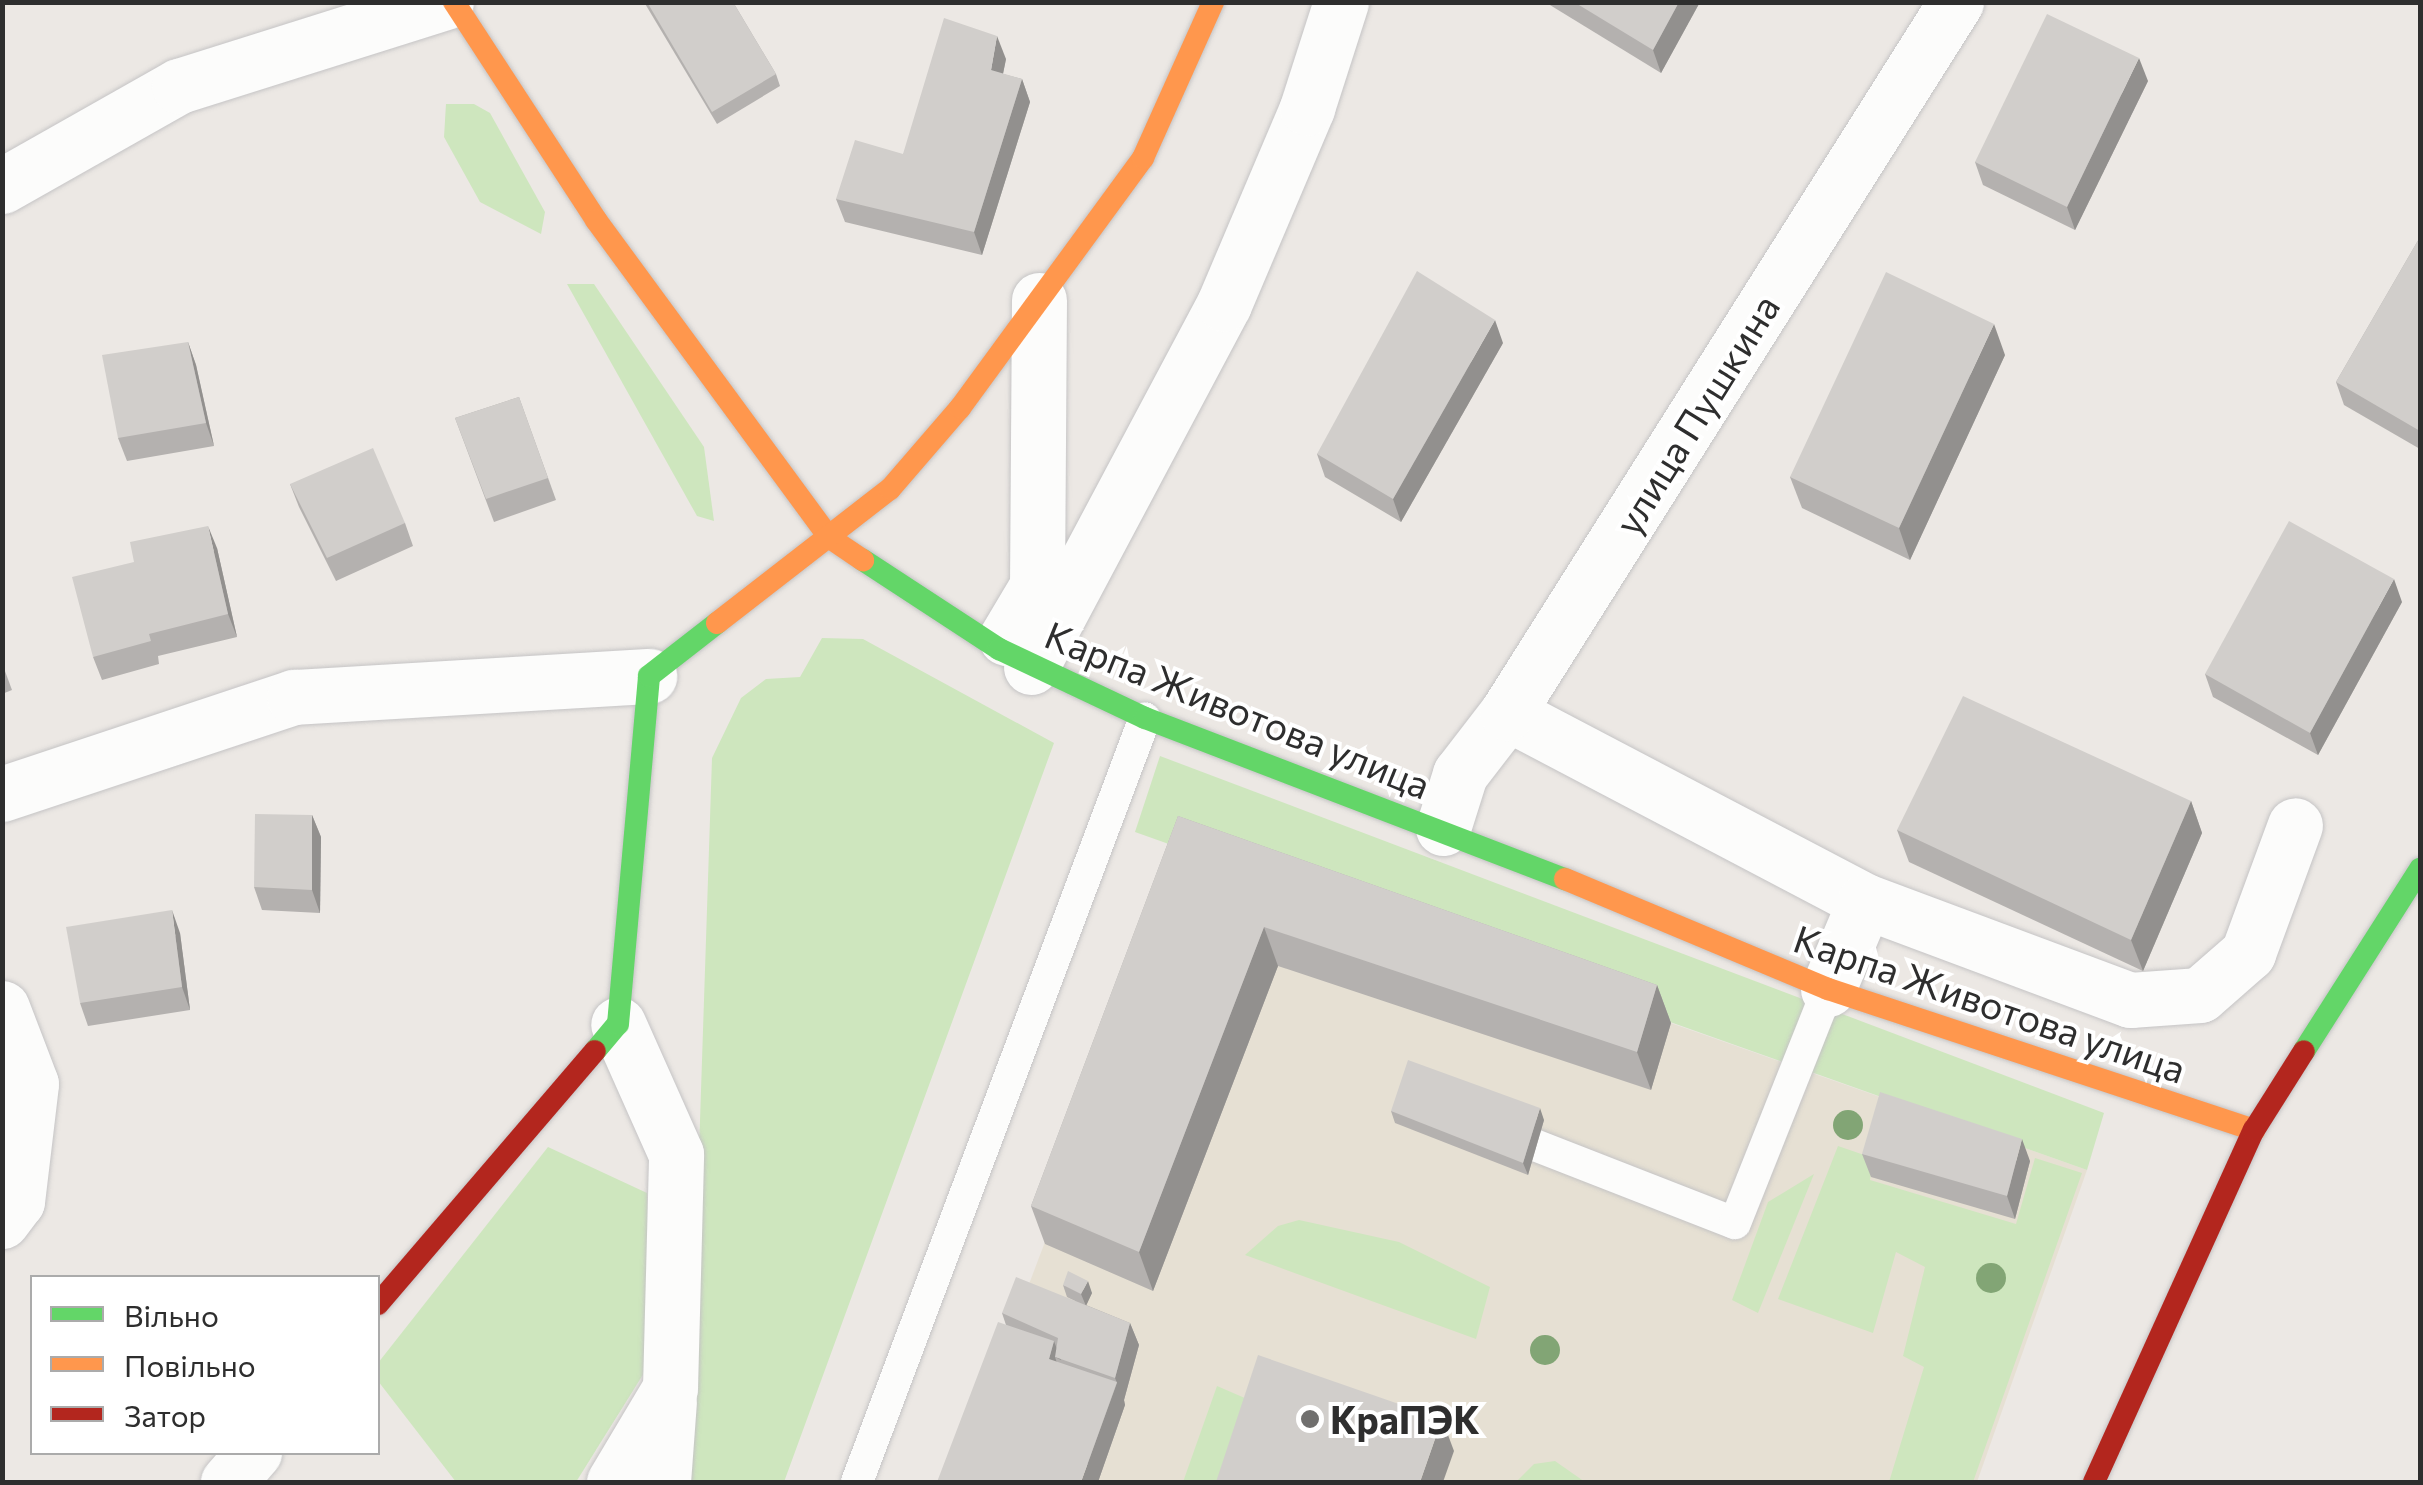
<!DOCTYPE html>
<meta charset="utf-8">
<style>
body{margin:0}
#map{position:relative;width:2423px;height:1485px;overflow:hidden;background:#ece8e4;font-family:Commissioner,sans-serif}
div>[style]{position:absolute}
.education>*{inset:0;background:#e6e0d3}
.green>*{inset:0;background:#cee6be}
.roads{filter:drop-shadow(0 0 2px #c5c4c5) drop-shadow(0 0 2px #c5c4c5)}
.lane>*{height:32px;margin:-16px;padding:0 16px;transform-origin:16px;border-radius:16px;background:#fcfcfb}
.street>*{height:55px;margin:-27.5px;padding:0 27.5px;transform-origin:27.5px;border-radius:27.5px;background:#fcfcfb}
.fast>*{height:22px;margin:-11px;padding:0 11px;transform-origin:11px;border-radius:11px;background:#63d668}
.slow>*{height:22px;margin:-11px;padding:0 11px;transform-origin:11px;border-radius:11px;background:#ff974d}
.jam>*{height:22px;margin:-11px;padding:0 11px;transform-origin:11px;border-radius:11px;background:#b3261e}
.trees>*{width:30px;height:30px;margin:-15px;border-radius:50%;background:#82a575}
.wall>*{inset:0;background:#b4b1af}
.shaded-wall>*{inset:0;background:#92908e}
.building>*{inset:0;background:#d1cecb}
.dots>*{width:28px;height:28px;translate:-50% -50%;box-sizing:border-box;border:5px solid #fff;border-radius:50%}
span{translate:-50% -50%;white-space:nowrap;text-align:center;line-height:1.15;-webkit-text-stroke:8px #fff;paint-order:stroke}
.street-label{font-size:38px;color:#2e2e2e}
.poi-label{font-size:38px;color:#2e2e2e;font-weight:700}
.left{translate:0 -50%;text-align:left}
.frame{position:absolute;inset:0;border:5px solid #2e2e2e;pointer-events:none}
.legend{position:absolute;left:30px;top:1275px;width:350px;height:180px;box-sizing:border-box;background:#fff;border:2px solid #ababab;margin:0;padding:12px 18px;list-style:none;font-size:30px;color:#2e2e2e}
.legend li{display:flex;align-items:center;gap:20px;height:50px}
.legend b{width:50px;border:2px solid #ababab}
</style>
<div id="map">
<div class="education">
<div style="clip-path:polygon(1192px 854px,2087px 1170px,1977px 1482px,954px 1482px)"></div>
</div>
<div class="green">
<div style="clip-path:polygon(446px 104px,474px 104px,490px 113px,545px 212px,541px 234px,480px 202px,444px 137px)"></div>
<div style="clip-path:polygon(567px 284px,594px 284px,704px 447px,714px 521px,697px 516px)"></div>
<div style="clip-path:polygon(822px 638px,863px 639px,1054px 743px,784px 1482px,682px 1482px,691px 1393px,712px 758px,741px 698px,766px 679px,800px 677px)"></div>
<div style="clip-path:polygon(1160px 756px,2104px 1113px,2087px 1170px,1135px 832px)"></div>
<div style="clip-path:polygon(1838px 1146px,1873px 1158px,1870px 1180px,2016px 1224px,2035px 1158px,2082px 1173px,1973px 1482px,1889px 1482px,1924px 1367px,1903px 1356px,1925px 1267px,1896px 1252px,1873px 1333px,1778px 1299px)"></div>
<div style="clip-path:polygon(548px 1147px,647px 1193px,654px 1357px,576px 1482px,456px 1482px,378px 1381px,378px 1363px)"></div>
<div style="clip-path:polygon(1814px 1174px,1758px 1313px,1732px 1300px,1768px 1202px)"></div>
<div style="clip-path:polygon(1299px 1220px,1399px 1242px,1490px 1287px,1476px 1339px,1245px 1255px,1278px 1226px)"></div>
<div style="clip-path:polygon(1217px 1386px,1254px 1402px,1227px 1482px,1183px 1482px)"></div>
<div style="clip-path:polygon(1555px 1461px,1585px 1482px,1516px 1482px,1534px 1464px)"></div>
</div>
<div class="roads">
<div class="lane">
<div style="left:1537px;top:1146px;width:212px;rotate:21.3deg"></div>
<div style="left:1735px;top:1223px;width:252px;rotate:-68.3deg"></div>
<div style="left:857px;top:1482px;width:816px;rotate:-69.35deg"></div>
</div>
<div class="street">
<div style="left:2px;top:186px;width:203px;rotate:-29.5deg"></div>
<div style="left:179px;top:86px;width:280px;rotate:-17.5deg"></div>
<div style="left:1006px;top:638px;width:61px;rotate:-59.2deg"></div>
<div style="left:1037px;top:586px;width:286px;rotate:-89.6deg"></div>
<div style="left:1031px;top:667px;width:411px;rotate:-62deg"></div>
<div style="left:1224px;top:304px;width:213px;rotate:-67deg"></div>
<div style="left:1307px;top:108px;width:111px;rotate:-72.2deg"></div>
<div style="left:1507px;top:713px;width:404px;rotate:27.7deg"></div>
<div style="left:2px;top:794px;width:308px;rotate:-18.4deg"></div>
<div style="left:294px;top:697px;width:356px;rotate:-3.4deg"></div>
<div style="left:1443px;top:828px;width:57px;rotate:-72.5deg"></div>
<div style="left:1460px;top:774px;width:77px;rotate:-52.4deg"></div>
<div style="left:1507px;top:713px;width:841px;rotate:-57.73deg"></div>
<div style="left:1828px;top:989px;width:95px;rotate:-67.2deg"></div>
<div style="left:1865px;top:901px;width:283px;rotate:20.5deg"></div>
<div style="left:2130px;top:1000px;width:70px;rotate:-4.1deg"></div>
<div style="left:2200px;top:995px;width:64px;rotate:-41.2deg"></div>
<div style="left:2248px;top:953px;width:136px;rotate:-69.8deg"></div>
<div style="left:2px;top:1008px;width:81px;rotate:69.1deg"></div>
<div style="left:31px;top:1084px;width:118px;rotate:96.8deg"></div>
<div style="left:17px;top:1201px;width:25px;rotate:127deg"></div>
<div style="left:228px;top:1482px;width:40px;rotate:-49deg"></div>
<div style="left:614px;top:1482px;width:109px;rotate:-59.2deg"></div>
<div style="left:670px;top:1388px;width:234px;rotate:-88.5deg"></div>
<div style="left:676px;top:1154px;width:142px;rotate:-114deg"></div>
<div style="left:663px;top:1482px;width:81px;rotate:-85.8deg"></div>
</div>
<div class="fast">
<div style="left:863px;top:560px;width:163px;rotate:33.2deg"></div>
<div style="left:999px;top:649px;width:161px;rotate:25.3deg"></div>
<div style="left:1145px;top:718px;width:450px;rotate:21deg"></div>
<div style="left:595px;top:1051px;width:35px;rotate:-50deg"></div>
<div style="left:618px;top:1024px;width:349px;rotate:-84.9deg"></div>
<div style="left:649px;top:676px;width:86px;rotate:-37.9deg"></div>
<div style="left:2304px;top:1051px;width:216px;rotate:-57.5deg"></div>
</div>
<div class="slow">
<div style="left:454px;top:2px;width:260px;rotate:56.9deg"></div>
<div style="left:596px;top:220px;width:395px;rotate:53.7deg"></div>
<div style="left:830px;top:538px;width:40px;rotate:34deg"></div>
<div style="left:717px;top:623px;width:219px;rotate:-37.8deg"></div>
<div style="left:890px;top:489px;width:107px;rotate:-49.2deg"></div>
<div style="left:960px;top:408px;width:310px;rotate:-53.8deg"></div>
<div style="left:1143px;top:158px;width:171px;rotate:-65.8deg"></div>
<div style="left:1565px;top:879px;width:285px;rotate:22.7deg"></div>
<div style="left:1828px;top:989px;width:449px;rotate:18.3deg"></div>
</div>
<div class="jam">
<div style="left:378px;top:1304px;width:333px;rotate:-49.4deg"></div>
<div style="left:2094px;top:1482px;width:387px;rotate:-65.6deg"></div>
<div style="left:2254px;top:1130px;width:93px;rotate:-57.7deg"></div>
</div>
</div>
<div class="trees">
<div style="left:1848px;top:1125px"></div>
<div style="left:1991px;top:1278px"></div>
<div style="left:1545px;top:1350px"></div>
</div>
<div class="wall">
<div style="clip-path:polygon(644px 2px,733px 2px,776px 74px,780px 86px,717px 124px)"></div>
<div style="clip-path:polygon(1545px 2px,1700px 2px,1661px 73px)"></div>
<div style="clip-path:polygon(1006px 59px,1003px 74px,1022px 79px,1030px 102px,982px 255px,845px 222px,836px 199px,903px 154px)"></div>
<div style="clip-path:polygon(2148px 81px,2075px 230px,1983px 185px,1975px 162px)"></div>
<div style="clip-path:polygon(2420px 237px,2420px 449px,2344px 405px,2336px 382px)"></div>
<div style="clip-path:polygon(188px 342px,196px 365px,214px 446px,127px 461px,118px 438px)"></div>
<div style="clip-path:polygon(1503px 343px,1401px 522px,1325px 477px,1317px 454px)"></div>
<div style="clip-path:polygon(2005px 355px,1910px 560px,1802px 508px,1790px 477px)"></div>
<div style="clip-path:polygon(519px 397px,556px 500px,494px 522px,455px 418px)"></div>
<div style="clip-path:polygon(290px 484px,405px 523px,413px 546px,336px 581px,299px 507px)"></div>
<div style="clip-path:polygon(217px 548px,237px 637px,158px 656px,159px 664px,102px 680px,93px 657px)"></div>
<div style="clip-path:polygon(2402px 602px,2318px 755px,2213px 697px,2205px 674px)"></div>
<div style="clip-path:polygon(2px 663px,12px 690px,2px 694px)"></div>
<div style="clip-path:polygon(2191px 801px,2202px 833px,2143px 971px,1909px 862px,1897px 830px)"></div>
<div style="clip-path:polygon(312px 815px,321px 837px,320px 913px,262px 910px,254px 887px)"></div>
<div style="clip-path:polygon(1178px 816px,1657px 985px,1671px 1023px,1651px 1090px,1278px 966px,1153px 1291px,1045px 1244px,1031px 1206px)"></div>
<div style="clip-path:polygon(180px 933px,190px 1010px,88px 1026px,80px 1003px)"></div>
<div style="clip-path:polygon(1391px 1111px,1544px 1120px,1528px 1175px,1395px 1123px)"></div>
<div style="clip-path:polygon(1862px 1154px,2030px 1161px,2015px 1219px,1871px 1177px)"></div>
<div style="clip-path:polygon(1063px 1285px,1092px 1293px,1086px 1305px,1130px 1323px,1139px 1345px,1124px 1400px,1125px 1405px,1098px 1482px,1006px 1325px,1002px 1313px,1075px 1301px,1067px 1297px)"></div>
</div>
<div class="shaded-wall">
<div style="clip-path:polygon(1679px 2px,1700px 2px,1661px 73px,1653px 50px)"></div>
<div style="clip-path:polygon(997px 36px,1006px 59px,999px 93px,991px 70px)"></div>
<div style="clip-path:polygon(2139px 58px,2148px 81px,2075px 230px,2067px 207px)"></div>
<div style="clip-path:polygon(1022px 79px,1030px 102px,982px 255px,974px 232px)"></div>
<div style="clip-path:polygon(1495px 320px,1503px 343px,1401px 522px,1393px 499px)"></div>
<div style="clip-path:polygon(1994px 324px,2005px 355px,1910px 560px,1899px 528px)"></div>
<div style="clip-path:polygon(188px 342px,196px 365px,214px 446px,206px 423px)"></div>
<div style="clip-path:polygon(208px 526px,217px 548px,237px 637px,228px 614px)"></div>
<div style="clip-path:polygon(2394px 579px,2402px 602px,2318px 755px,2310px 733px)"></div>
<div style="clip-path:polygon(2191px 801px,2202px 833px,2143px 971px,2131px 940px)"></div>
<div style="clip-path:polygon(312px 815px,321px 837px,320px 913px,312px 890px)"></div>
<div style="clip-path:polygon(172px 910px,180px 933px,190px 1010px,182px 987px)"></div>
<div style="clip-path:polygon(1264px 927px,1278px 966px,1153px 1291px,1139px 1252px)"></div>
<div style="clip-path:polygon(1657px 985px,1671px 1023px,1651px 1090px,1637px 1052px)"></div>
<div style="clip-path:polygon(1540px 1108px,1544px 1120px,1528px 1175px,1523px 1163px)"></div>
<div style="clip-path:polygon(2022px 1139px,2030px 1161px,2015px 1219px,2007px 1196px)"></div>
<div style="clip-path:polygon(1088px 1281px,1092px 1293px,1086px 1306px,1081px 1294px)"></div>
<div style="clip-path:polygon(1130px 1323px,1139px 1345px,1124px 1400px,1125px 1405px,1098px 1482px,1081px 1482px,1117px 1383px,1115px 1378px)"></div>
<div style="clip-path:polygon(1054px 1341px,1061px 1360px,1055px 1357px,1060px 1372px,1049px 1359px)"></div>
<div style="clip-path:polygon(1442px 1419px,1454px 1451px,1443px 1482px,1420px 1482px)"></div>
</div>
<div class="building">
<div style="clip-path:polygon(647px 2px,733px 2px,776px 74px,712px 112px)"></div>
<div style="clip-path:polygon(1574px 2px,1679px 2px,1653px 50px)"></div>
<div style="clip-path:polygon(2047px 14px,2139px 58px,2067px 207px,1975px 162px)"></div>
<div style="clip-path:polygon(944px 18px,997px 36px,991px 70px,1022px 79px,974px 232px,836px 199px,855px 140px,903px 154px)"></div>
<div style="clip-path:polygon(2420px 237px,2420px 431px,2336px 382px)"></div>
<div style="clip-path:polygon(1417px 271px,1495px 320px,1393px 499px,1317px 454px)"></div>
<div style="clip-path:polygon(1886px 272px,1994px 324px,1899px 528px,1790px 477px)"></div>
<div style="clip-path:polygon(188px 342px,206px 423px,118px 438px,102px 355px)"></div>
<div style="clip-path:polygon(519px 397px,548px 478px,486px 499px,455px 418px)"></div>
<div style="clip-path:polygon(373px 448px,405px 523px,327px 558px,290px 484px)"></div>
<div style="clip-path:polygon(2289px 521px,2394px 579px,2310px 733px,2205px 674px)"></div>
<div style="clip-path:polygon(208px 526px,228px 614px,149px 634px,151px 641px,93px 657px,72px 577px,134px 562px,130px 542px)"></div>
<div style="clip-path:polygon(1963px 696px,2191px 801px,2131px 940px,1897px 830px)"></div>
<div style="clip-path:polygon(255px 814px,312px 815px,312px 890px,254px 887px)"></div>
<div style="clip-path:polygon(1178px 816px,1657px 985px,1637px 1052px,1264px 927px,1139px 1252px,1031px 1206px)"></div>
<div style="clip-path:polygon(172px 910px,182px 987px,80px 1003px,66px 927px)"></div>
<div style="clip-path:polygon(1408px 1060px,1540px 1108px,1523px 1163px,1391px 1111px)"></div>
<div style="clip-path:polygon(1880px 1092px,2022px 1139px,2007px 1196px,1862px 1154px)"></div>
<div style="clip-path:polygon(1068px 1271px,1088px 1281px,1081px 1294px,1063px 1285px)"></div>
<div style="clip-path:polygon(1016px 1277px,1130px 1323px,1115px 1378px,1055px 1357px,1058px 1338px,1002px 1313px)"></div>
<div style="clip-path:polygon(998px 1322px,1054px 1341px,1049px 1359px,1117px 1382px,1081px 1482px,937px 1482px)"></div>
<div style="clip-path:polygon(1258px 1355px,1442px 1419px,1420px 1482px,1216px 1482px)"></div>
</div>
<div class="dots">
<div style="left:1310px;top:1419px;background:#706f6e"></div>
</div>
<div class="street-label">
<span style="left:1696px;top:414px;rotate:-58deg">улица Пушкина</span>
<span style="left:1238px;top:709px;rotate:22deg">Карпа Животова улица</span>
<span style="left:1990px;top:1003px;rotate:19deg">Карпа Животова улица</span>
</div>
<div class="poi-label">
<span class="left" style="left:1330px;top:1419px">КраПЭК</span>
</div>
<div class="frame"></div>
<ul class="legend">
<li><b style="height:12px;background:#63d668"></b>Вільно</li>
<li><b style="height:12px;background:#ff974d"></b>Повільно</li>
<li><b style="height:12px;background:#b3261e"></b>Затор</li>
</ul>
</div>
